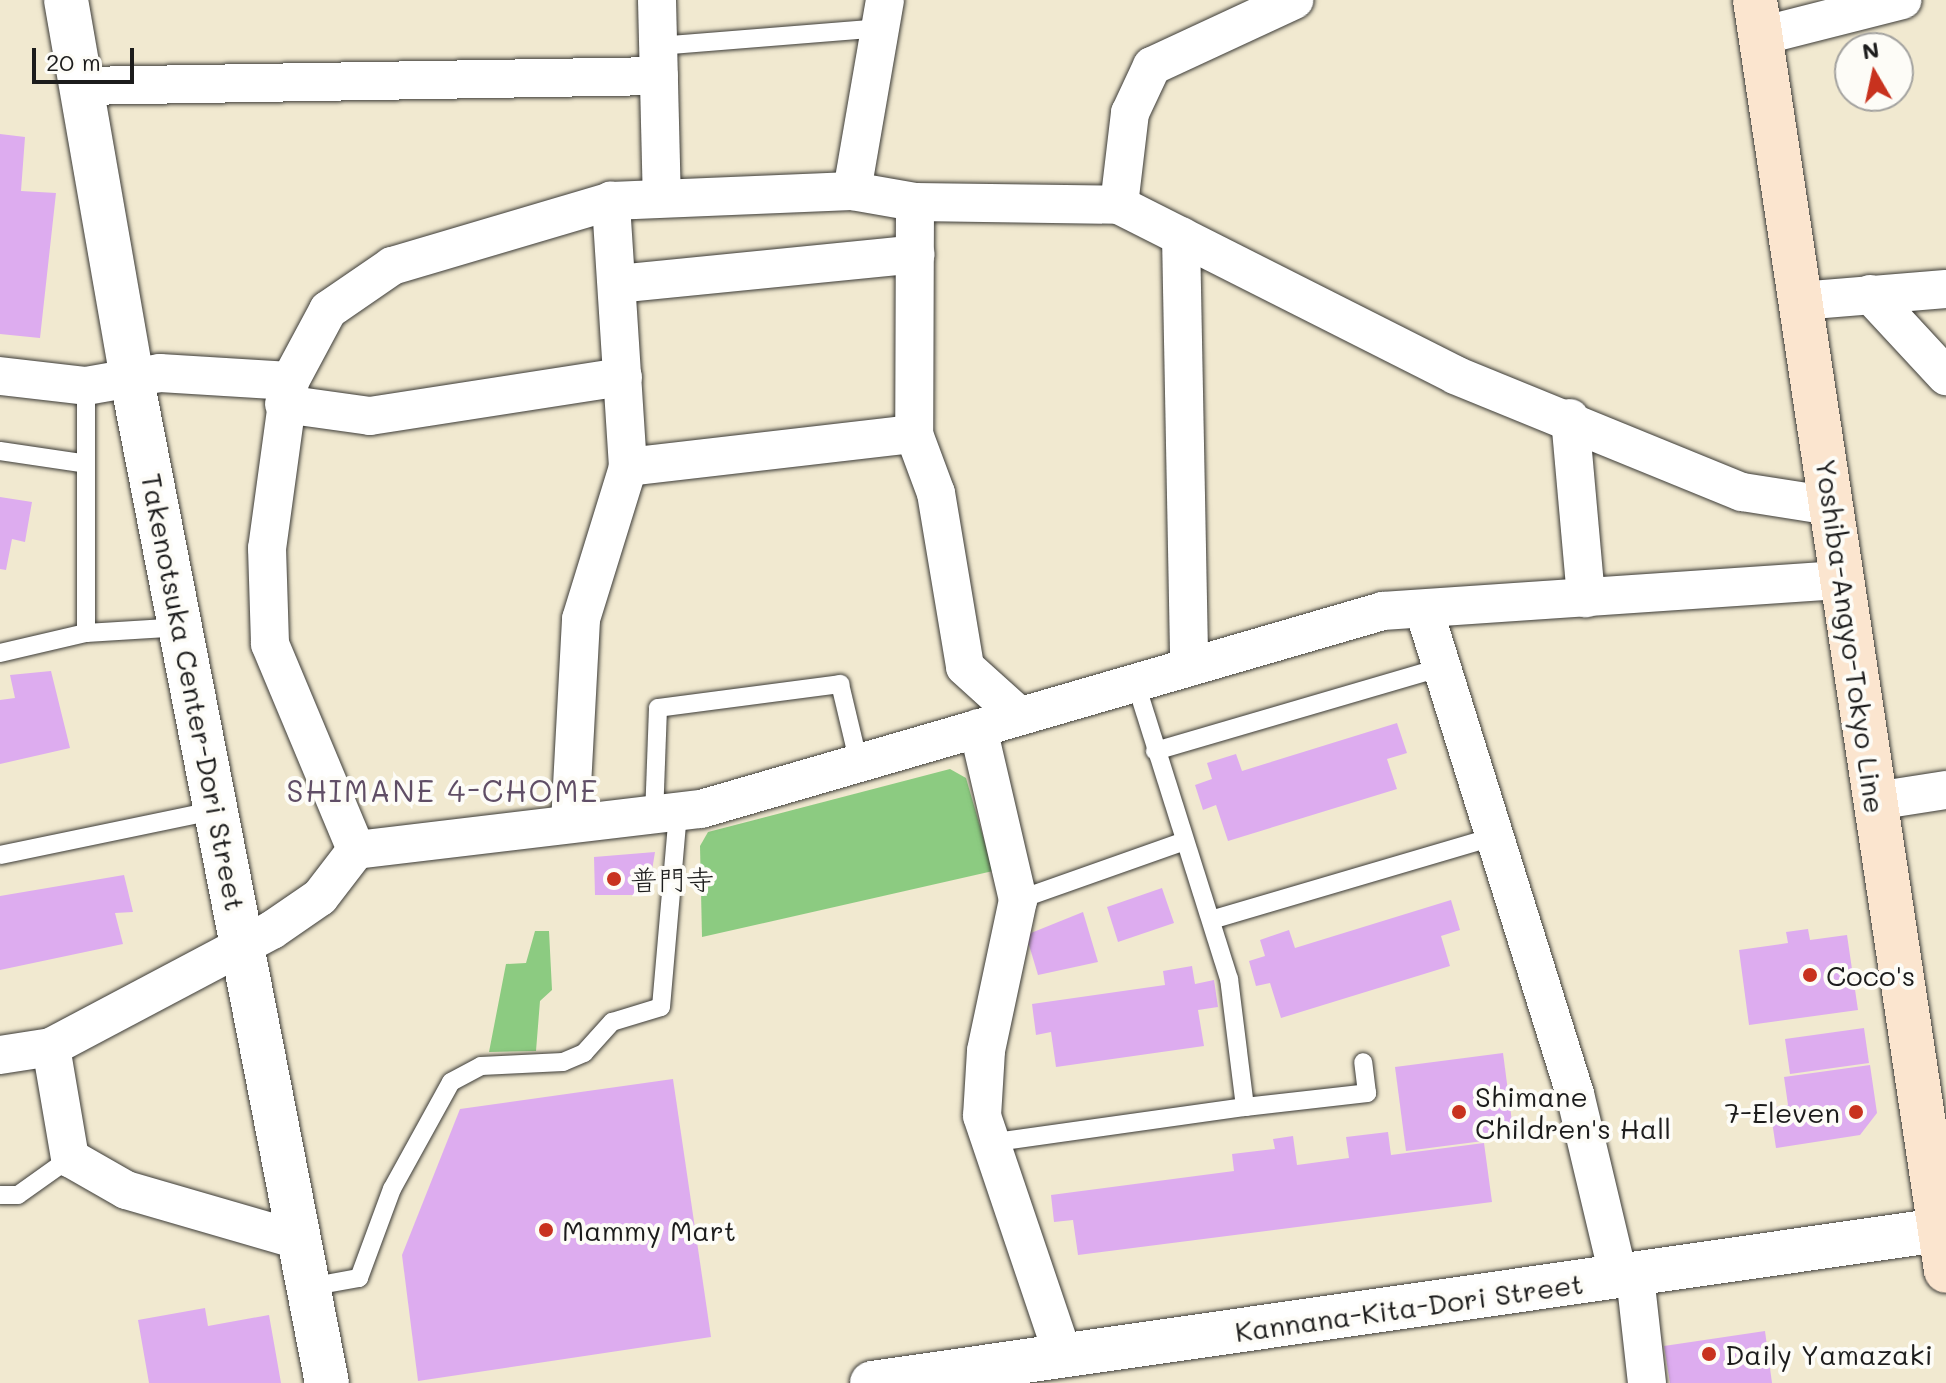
<!DOCTYPE html>
<meta charset="utf-8">
<style>
body{margin:0}
#map{position:relative;width:1946px;height:1383px;overflow:hidden;background:#f1e9d0;font-family:Mali,"Klee One",sans-serif}
div>[style]{position:absolute}
.green>*{inset:0;background:#8ccb81}
.building>*{inset:0;background:#ddacef}
.roads{filter:drop-shadow(0 0 2px #3c3b37) drop-shadow(0 0 2px #3c3b37)}
.service>*{height:18px;margin:-9px;padding:0 9px;transform-origin:9px;border-radius:9px;background:#fff}
.minor>*{height:38px;margin:-19px;padding:0 19px;transform-origin:19px;border-radius:19px;background:#fff}
.tertiary>*{height:44px;margin:-22px;padding:0 22px;transform-origin:22px;border-radius:22px;background:#fff}
.secondary>*{height:44px;margin:-22px;padding:0 22px;transform-origin:22px;border-radius:22px;background:#fbe5cf}
.dots>*{width:22px;height:22px;translate:-50% -50%;box-sizing:border-box;border:4px solid #fdfcf7;border-radius:50%}
span{translate:-50% -50%;white-space:nowrap;text-align:center;line-height:1.15;-webkit-text-stroke:8px #fdfcf7;paint-order:stroke}
.street-label{font-size:28px;color:#1c1c1c}
.poi-label{font-size:28px;color:#1c1c1c}
.left{translate:0 -50%;text-align:left}
.right{translate:-100% -50%;text-align:right}
.neighbourhood-label{font-size:30px;color:#604e66;letter-spacing:2px}
.north{position:absolute;left:1834px;top:32px;width:80px;height:80px;box-sizing:border-box;background:#fdfcf7;border:2px solid #a3a29f;border-radius:50%;rotate:351deg;font-size:22px;font-weight:700;line-height:32px;text-align:center;color:#1c1c1c}
.north::after{content:'';display:block;margin:auto;width:28px;height:36px;background:#c8321e;clip-path:polygon(50% 0,100% 100%,50% 72%,0 100%)}
.scale{position:absolute;left:32px;top:48px;width:102px;height:36px;box-sizing:border-box;border:4px solid #1c1c1c;border-top:0;padding-left:10px;font-size:24px;line-height:28px;white-space:nowrap;color:#1c1c1c;-webkit-text-stroke:6px #fdfcf7;paint-order:stroke}
</style>
<div id="map">
<div class="green">
<div style="clip-path:polygon(950px 769px,966px 778px,993px 871px,702px 937px,700px 846px,708px 832px)"></div>
<div style="clip-path:polygon(535px 931px,549px 931px,552px 990px,540px 1001px,536px 1051px,489px 1052px,506px 964px,526px 963px)"></div>
</div>
<div class="building">
<div style="clip-path:polygon(0 134px,25px 137px,21px 191px,56px 193px,40px 338px,0 334px)"></div>
<div style="clip-path:polygon(0 497px,32px 502px,25px 542px,12px 539px,6px 570px,0 569px)"></div>
<div style="clip-path:polygon(51px 671px,70px 748px,0 764px,0 700px,15px 698px,10px 675px)"></div>
<div style="clip-path:polygon(1397px 723px,1407px 753px,1387px 759px,1397px 789px,1228px 841px,1216px 805px,1203px 810px,1195px 785px,1212px 779px,1207px 763px,1236px 754px,1242px 771px)"></div>
<div style="clip-path:polygon(655px 852px,648px 895px,595px 895px,594px 857px)"></div>
<div style="clip-path:polygon(124px 875px,133px 912px,115px 913px,123px 944px,0 970px,0 896px)"></div>
<div style="clip-path:polygon(1162px 888px,1174px 923px,1118px 942px,1107px 907px)"></div>
<div style="clip-path:polygon(1451px 900px,1460px 930px,1441px 936px,1450px 966px,1281px 1018px,1270px 983px,1256px 986px,1249px 961px,1265px 956px,1260px 940px,1289px 930px,1295px 948px)"></div>
<div style="clip-path:polygon(1083px 912px,1098px 962px,1038px 975px,1026px 935px)"></div>
<div style="clip-path:polygon(1808px 929px,1810px 940px,1847px 935px,1858px 1010px,1749px 1025px,1739px 950px,1788px 943px,1786px 932px)"></div>
<div style="clip-path:polygon(1192px 966px,1195px 984px,1214px 980px,1218px 1007px,1198px 1010px,1204px 1046px,1056px 1067px,1051px 1032px,1036px 1035px,1032px 1004px,1165px 985px,1163px 971px)"></div>
<div style="clip-path:polygon(1864px 1028px,1869px 1063px,1790px 1074px,1785px 1039px)"></div>
<div style="clip-path:polygon(1503px 1053px,1514px 1137px,1406px 1151px,1395px 1067px)"></div>
<div style="clip-path:polygon(1870px 1065px,1877px 1113px,1860px 1135px,1776px 1148px,1770px 1108px,1788px 1105px,1784px 1077px)"></div>
<div style="clip-path:polygon(673px 1079px,711px 1337px,418px 1381px,402px 1255px,460px 1109px)"></div>
<div style="clip-path:polygon(1388px 1132px,1391px 1155px,1484px 1143px,1492px 1202px,1078px 1255px,1073px 1220px,1054px 1222px,1051px 1195px,1234px 1171px,1232px 1154px,1275px 1149px,1273px 1139px,1293px 1136px,1297px 1165px,1349px 1158px,1346px 1137px)"></div>
<div style="clip-path:polygon(205px 1308px,208px 1326px,269px 1315px,281px 1383px,149px 1383px,138px 1320px)"></div>
<div style="clip-path:polygon(1765px 1331px,1772px 1383px,1670px 1383px,1664px 1346px)"></div>
</div>
<div class="roads">
<div class="service">
<div style="left:658px;top:46px;width:225px;rotate:-4.6deg"></div>
<div style="left:86px;top:386px;width:247px;rotate:90deg"></div>
<div style="left:0;top:451px;width:82px;rotate:8.4deg"></div>
<div style="left:0;top:653px;width:88px;rotate:-13.1deg"></div>
<div style="left:86px;top:633px;width:97px;rotate:-3.5deg"></div>
<div style="left:1155px;top:751px;width:300px;rotate:-16.3deg"></div>
<div style="left:654px;top:817px;width:109px;rotate:-87.9deg"></div>
<div style="left:658px;top:708px;width:184px;rotate:-7.5deg"></div>
<div style="left:840px;top:684px;width:86px;rotate:76.6deg"></div>
<div style="left:0;top:855px;width:222px;rotate:-11.7deg"></div>
<div style="left:1018px;top:900px;width:174px;rotate:-19.5deg"></div>
<div style="left:1211px;top:920px;width:297px;rotate:-16.4deg"></div>
<div style="left:1245px;top:1107px;width:123px;rotate:-6.5deg"></div>
<div style="left:1367px;top:1093px;width:31px;rotate:-97deg"></div>
<div style="left:989px;top:1143px;width:259px;rotate:-8deg"></div>
<div style="left:1245px;top:1107px;width:129px;rotate:-97.1deg"></div>
<div style="left:1229px;top:979px;width:312px;rotate:-107.5deg"></div>
<div style="left:0;top:1195px;width:18px"></div>
<div style="left:18px;top:1195px;width:64px;rotate:-35.4deg"></div>
<div style="left:309px;top:1287px;width:51px;rotate:-10.2deg"></div>
<div style="left:359px;top:1278px;width:95px;rotate:-69.7deg"></div>
<div style="left:392px;top:1189px;width:122px;rotate:-61.1deg"></div>
<div style="left:451px;top:1082px;width:34px;rotate:-28deg"></div>
<div style="left:481px;top:1066px;width:82px;rotate:-2.8deg"></div>
<div style="left:563px;top:1062px;width:23px;rotate:-23deg"></div>
<div style="left:584px;top:1053px;width:42px;rotate:-47.9deg"></div>
<div style="left:612px;top:1022px;width:51px;rotate:-17deg"></div>
<div style="left:661px;top:1007px;width:194px;rotate:-85deg"></div>
</div>
<div class="minor">
<div style="left:657px;top:0;width:198px;rotate:88.6deg"></div>
<div style="left:1761px;top:36px;width:146px;rotate:-14.3deg"></div>
<div style="left:81px;top:86px;width:578px;rotate:-0.99deg"></div>
<div style="left:852px;top:191px;width:194px;rotate:-80.2deg"></div>
<div style="left:915px;top:202px;width:232px;rotate:90.2deg"></div>
<div style="left:914px;top:434px;width:63px;rotate:69.6deg"></div>
<div style="left:936px;top:493px;width:176px;rotate:80.5deg"></div>
<div style="left:965px;top:667px;width:70px;rotate:42.1deg"></div>
<div style="left:1119px;top:205px;width:93px;rotate:-83.2deg"></div>
<div style="left:1130px;top:113px;width:52px;rotate:-64.9deg"></div>
<div style="left:1152px;top:66px;width:157px;rotate:-24.9deg"></div>
<div style="left:1181px;top:236px;width:431px;rotate:88.9deg"></div>
<div style="left:617px;top:284px;width:300px;rotate:-5.7deg"></div>
<div style="left:1870px;top:294px;width:112px;rotate:47.2deg"></div>
<div style="left:1800px;top:301px;width:146px;rotate:-4.7deg"></div>
<div style="left:0;top:376px;width:87px;rotate:6.6deg"></div>
<div style="left:86px;top:386px;width:75px;rotate:-10deg"></div>
<div style="left:160px;top:373px;width:130px;rotate:3.5deg"></div>
<div style="left:290px;top:381px;width:81px;rotate:-61.8deg"></div>
<div style="left:328px;top:310px;width:78px;rotate:-34.5deg"></div>
<div style="left:392px;top:266px;width:228px;rotate:-16.5deg"></div>
<div style="left:611px;top:201px;width:241px;rotate:-2.4deg"></div>
<div style="left:852px;top:191px;width:64px;rotate:9.9deg"></div>
<div style="left:915px;top:202px;width:204px;rotate:0.8deg"></div>
<div style="left:1119px;top:205px;width:377px;rotate:26.8deg"></div>
<div style="left:1455px;top:375px;width:310px;rotate:22.2deg"></div>
<div style="left:1742px;top:492px;width:90px;rotate:8.9deg"></div>
<div style="left:290px;top:381px;width:169px;rotate:97.8deg"></div>
<div style="left:267px;top:548px;width:96px;rotate:88.2deg"></div>
<div style="left:270px;top:644px;width:223px;rotate:67.3deg"></div>
<div style="left:284px;top:404px;width:87px;rotate:7.9deg"></div>
<div style="left:370px;top:416px;width:256px;rotate:-8.8deg"></div>
<div style="left:1570px;top:418px;width:181px;rotate:84.9deg"></div>
<div style="left:628px;top:467px;width:288px;rotate:-6.6deg"></div>
<div style="left:1424px;top:610px;width:507px;rotate:72.67deg"></div>
<div style="left:1575px;top:1094px;width:189px;rotate:76.6deg"></div>
<div style="left:978px;top:728px;width:177px;rotate:76.9deg"></div>
<div style="left:1018px;top:900px;width:154px;rotate:102deg"></div>
<div style="left:986px;top:1051px;width:65px;rotate:93.5deg"></div>
<div style="left:982px;top:1116px;width:252px;rotate:71.3deg"></div>
<div style="left:1875px;top:801px;width:72px;rotate:-8.8deg"></div>
<div style="left:570px;top:823px;width:204px;rotate:-86.9deg"></div>
<div style="left:581px;top:619px;width:159px;rotate:-72.8deg"></div>
<div style="left:628px;top:467px;width:267px;rotate:-93.7deg"></div>
<div style="left:51px;top:1047px;width:113px;rotate:80.3deg"></div>
<div style="left:70px;top:1158px;width:64px;rotate:29.7deg"></div>
<div style="left:126px;top:1190px;width:182px;rotate:16.2deg"></div>
<div style="left:0;top:1055px;width:52px;rotate:-8.9deg"></div>
<div style="left:51px;top:1047px;width:250px;rotate:-27.9deg"></div>
<div style="left:272px;top:930px;width:58px;rotate:-34.5deg"></div>
<div style="left:320px;top:897px;width:59px;rotate:-52.5deg"></div>
<div style="left:356px;top:850px;width:347px;rotate:-6.8deg"></div>
<div style="left:701px;top:809px;width:710px;rotate:-16.19deg"></div>
<div style="left:1383px;top:611px;width:460px;rotate:-3.9deg"></div>
<div style="left:1635px;top:1276px;width:108px;rotate:83.6deg"></div>
</div>
<div class="tertiary">
<div style="left:66px;top:0;width:386px;rotate:80.1deg"></div>
<div style="left:132px;top:380px;width:1022px;rotate:79deg"></div>
<div style="left:872px;top:1383px;width:1085px;rotate:-8.16deg"></div>
</div>
<div class="secondary">
<div style="left:1755px;top:0;width:1285px;rotate:81.45deg"></div>
</div>
</div>
<div class="dots">
<div style="left:614px;top:879px;background:#c8321e"></div>
<div style="left:1810px;top:975px;background:#c8321e"></div>
<div style="left:1459px;top:1112px;background:#c8321e"></div>
<div style="left:1856px;top:1112px;background:#c8321e"></div>
<div style="left:546px;top:1230px;background:#c8321e"></div>
<div style="left:1709px;top:1354px;background:#c8321e"></div>
</div>
<div class="street-label">
<span style="left:1851px;top:636px;rotate:82deg">Yoshiba-Angyo-Tokyo Line</span>
<span style="left:194px;top:692px;rotate:79deg">Takenotsuka Center-Dori Street</span>
<span style="left:1409px;top:1307px;rotate:-8deg">Kannana-Kita-Dori Street</span>
</div>
<div class="poi-label">
<span class="left" style="left:630px;top:879px">普門寺</span>
<span class="left" style="left:1826px;top:975px">Coco's</span>
<span class="left" style="left:1475px;top:1112px">Shimane<br>Children's Hall</span>
<span class="right" style="left:1840px;top:1112px">7-Eleven</span>
<span class="left" style="left:562px;top:1230px">Mammy Mart</span>
<span class="left" style="left:1725px;top:1354px">Daily Yamazaki</span>
</div>
<div class="neighbourhood-label">
<span style="left:443px;top:790px">SHIMANE 4-CHOME</span>
</div>
<div class="north">N</div>
<div class="scale">20 m</div>
</div>
